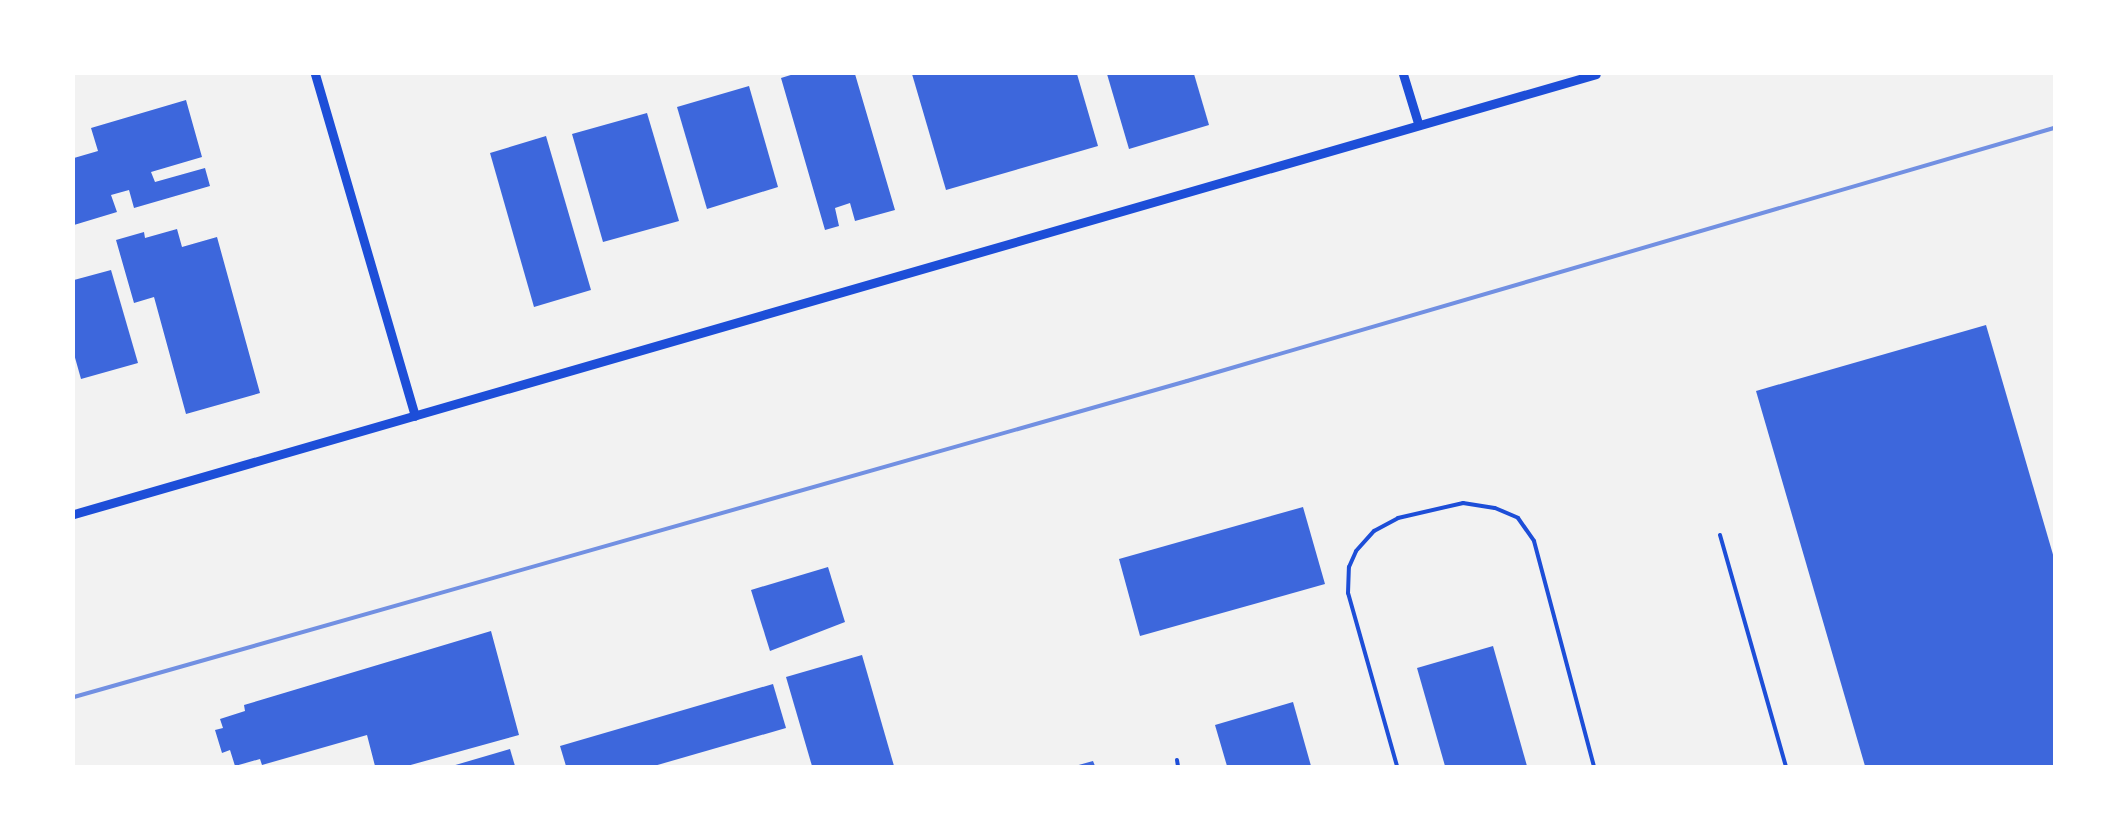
<!DOCTYPE html>
<style>
body{margin:0}
#map{position:relative;width:2128px;height:840px;overflow:hidden;background:#f2f2f2;font-family:Quicksand,sans-serif}
div>[style]{position:absolute}
.building>*{inset:0;background:#3d67dc}
.service>*{height:4px;margin:-2px;padding:0 2px;transform-origin:2px;border-radius:2px;background:#1d4ed8}
.tertiary>*{height:9px;margin:-4.5px;padding:0 4.5px;transform-origin:4.5px;border-radius:4.5px;background:#1d4ed8}
.rail>*{height:4px;margin:-2px;padding:0 2px;transform-origin:2px;border-radius:2px;background:#7290e2}
span{translate:-50% -50%;white-space:nowrap;text-align:center;line-height:1.15;-webkit-text-stroke:5px #fff;paint-order:stroke}
.frame{position:absolute;inset:0;border:75px solid #fff;pointer-events:none}
</style>
<div id="map">
<div class="building">
<div style="clip-path:polygon(794px 74px,855px 74px,895px 210px,855px 221px,850px 203px,835px 208px,839px 226px,825px 230px,781px 78px)"></div>
<div style="clip-path:polygon(912px 74px,1077px 74px,1098px 146px,946px 190px)"></div>
<div style="clip-path:polygon(1107px 74px,1194px 74px,1209px 125px,1129px 149px)"></div>
<div style="clip-path:polygon(749px 86px,778px 187px,707px 209px,677px 107px)"></div>
<div style="clip-path:polygon(186px 100px,202px 157px,151px 172px,155px 182px,205px 168px,210px 186px,134px 208px,129px 190px,111px 195px,117px 212px,74px 225px,74px 158px,98px 151px,91px 128px)"></div>
<div style="clip-path:polygon(647px 113px,679px 221px,603px 242px,572px 134px)"></div>
<div style="clip-path:polygon(546px 136px,591px 290px,534px 307px,490px 153px)"></div>
<div style="clip-path:polygon(177px 229px,182px 247px,217px 237px,260px 393px,186px 414px,154px 297px,134px 303px,116px 240px,144px 232px,145px 238px)"></div>
<div style="clip-path:polygon(111px 270px,138px 363px,81px 379px,74px 354px,74px 280px)"></div>
<div style="clip-path:polygon(1986px 325px,2054px 558px,2054px 766px,1865px 766px,1756px 391px)"></div>
<div style="clip-path:polygon(1303px 507px,1325px 584px,1140px 636px,1119px 559px)"></div>
<div style="clip-path:polygon(828px 567px,845px 622px,770px 651px,751px 590px)"></div>
<div style="clip-path:polygon(491px 631px,519px 735px,407px 766px,375px 766px,367px 735px,262px 765px,260px 759px,235px 766px,230px 750px,222px 753px,215px 730px,223px 728px,220px 719px,245px 711px,244px 705px)"></div>
<div style="clip-path:polygon(1493px 646px,1527px 766px,1445px 766px,1417px 668px)"></div>
<div style="clip-path:polygon(862px 655px,894px 766px,812px 766px,786px 677px)"></div>
<div style="clip-path:polygon(773px 684px,786px 728px,654px 766px,566px 766px,560px 746px)"></div>
<div style="clip-path:polygon(1293px 702px,1311px 766px,1227px 766px,1215px 725px)"></div>
<div style="clip-path:polygon(510px 749px,515px 766px,452px 766px)"></div>
<div style="clip-path:polygon(1093px 761px,1095px 766px,1075px 766px)"></div>
</div>
<div class="service">
<div style="left:1720px;top:535px;width:240px;rotate:74.1deg"></div>
<div style="left:1177px;top:760px;width:6px;rotate:81deg"></div>
<div style="left:1397px;top:766px;width:180px;rotate:-105.8deg"></div>
<div style="left:1348px;top:593px;width:26px;rotate:-88deg"></div>
<div style="left:1349px;top:567px;width:17px;rotate:-66deg"></div>
<div style="left:1356px;top:551px;width:27px;rotate:-48deg"></div>
<div style="left:1374px;top:531px;width:27px;rotate:-28deg"></div>
<div style="left:1398px;top:518px;width:67px;rotate:-13deg"></div>
<div style="left:1463px;top:503px;width:32px;rotate:9deg"></div>
<div style="left:1495px;top:508px;width:25px;rotate:23deg"></div>
<div style="left:1518px;top:518px;width:28px;rotate:55deg"></div>
<div style="left:1534px;top:541px;width:233px;rotate:75.1deg"></div>
</div>
<div class="tertiary">
<div style="left:315px;top:74px;width:356px;rotate:73.7deg"></div>
<div style="left:1403px;top:74px;width:51px;rotate:73deg"></div>
<div style="left:74px;top:514px;width:1584px;rotate:-16.12deg"></div>
</div>
<div class="rail">
<div style="left:74px;top:697px;width:1157px;rotate:-15.85deg"></div>
<div style="left:1187px;top:381px;width:903px;rotate:-16.27deg"></div>
</div>
<div class="frame"></div>
</div>
